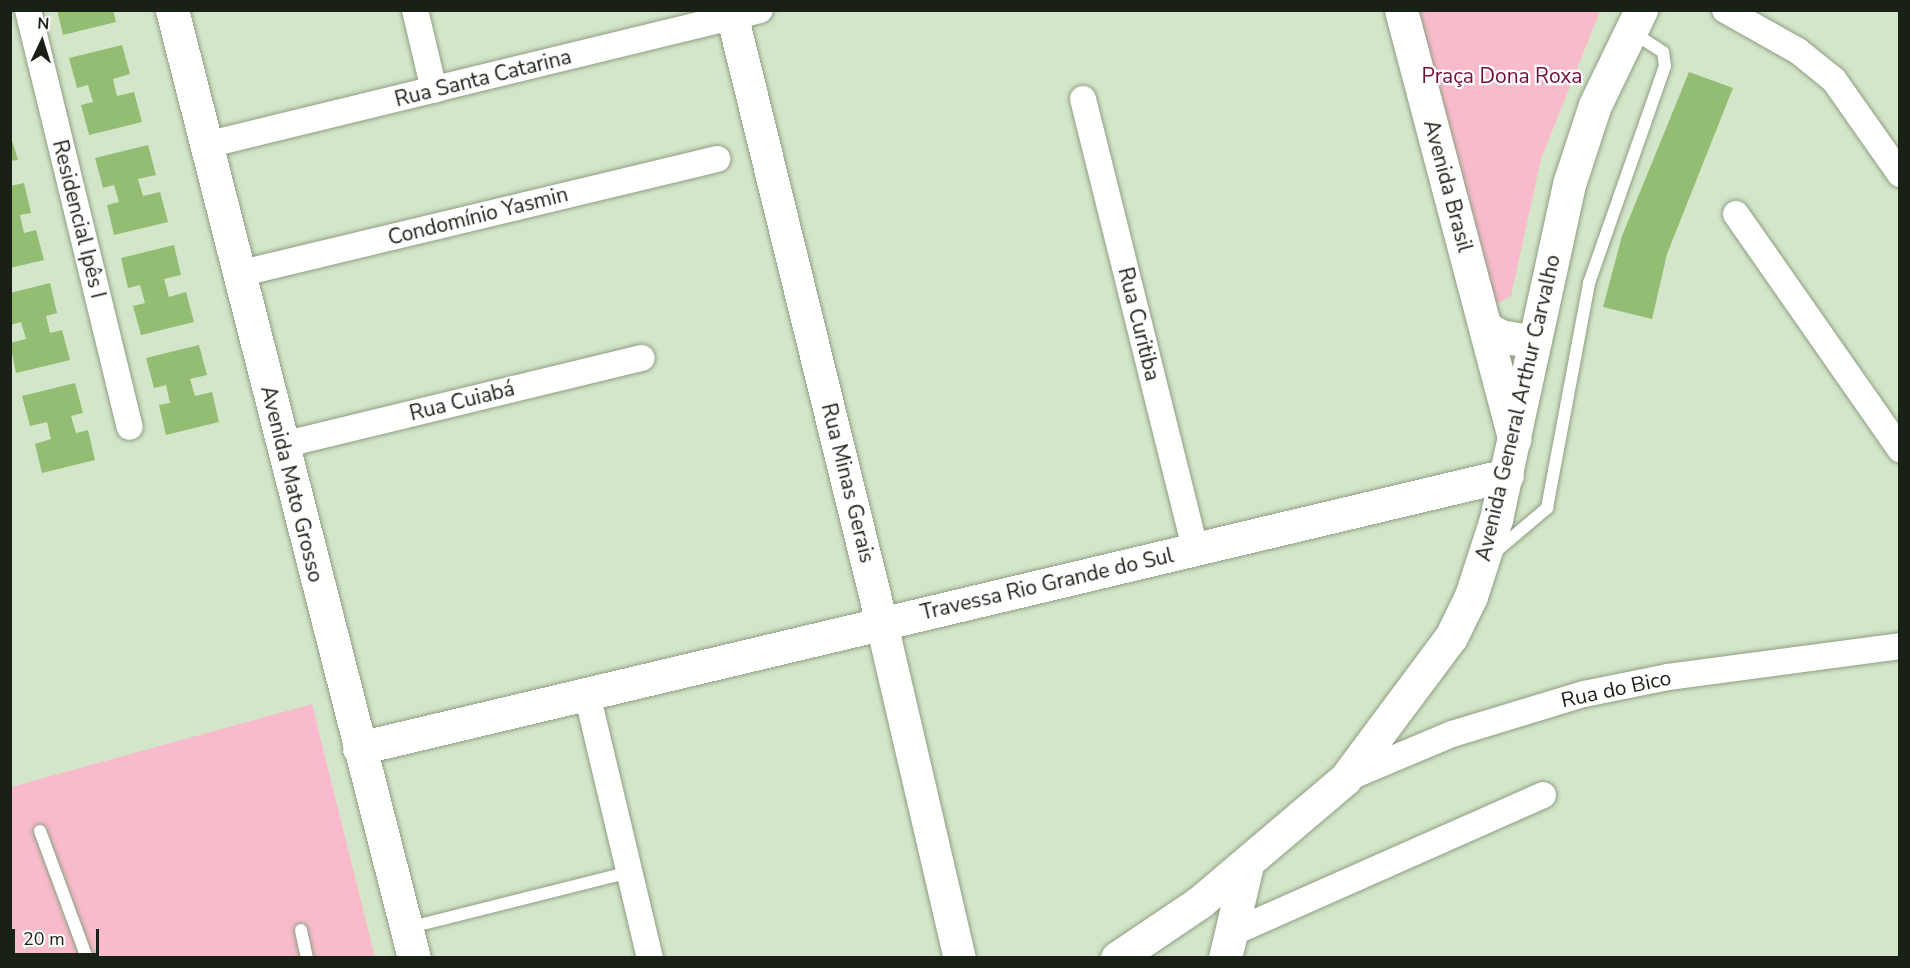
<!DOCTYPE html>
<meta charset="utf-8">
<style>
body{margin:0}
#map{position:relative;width:1910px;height:968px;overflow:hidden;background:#d4e6c9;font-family:"Nunito Sans",sans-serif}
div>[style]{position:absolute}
.green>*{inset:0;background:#f8bbcb}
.building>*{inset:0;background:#92bd73}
.roads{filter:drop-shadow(0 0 2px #8e9e83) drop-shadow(0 0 2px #8e9e83)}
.service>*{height:12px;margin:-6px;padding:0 6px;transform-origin:6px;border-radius:6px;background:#fff}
.minor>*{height:26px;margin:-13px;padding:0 13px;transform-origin:13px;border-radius:13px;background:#fff}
.tertiary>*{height:32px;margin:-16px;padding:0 16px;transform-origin:16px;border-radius:16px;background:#fff}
.secondary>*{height:33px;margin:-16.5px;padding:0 16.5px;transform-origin:16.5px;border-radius:16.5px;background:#fff}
.primary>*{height:33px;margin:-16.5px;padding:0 16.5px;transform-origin:16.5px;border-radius:16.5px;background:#fff}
span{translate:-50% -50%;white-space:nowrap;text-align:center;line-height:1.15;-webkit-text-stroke:4.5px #fff;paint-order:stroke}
.park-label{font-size:21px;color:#760c3c}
.street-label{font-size:21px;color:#192015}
.frame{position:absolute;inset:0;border:12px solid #192015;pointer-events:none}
.north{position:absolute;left:12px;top:12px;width:60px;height:60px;-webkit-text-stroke:4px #fff;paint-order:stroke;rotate:4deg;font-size:16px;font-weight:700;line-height:24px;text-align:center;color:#192015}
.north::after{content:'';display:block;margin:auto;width:21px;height:27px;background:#192015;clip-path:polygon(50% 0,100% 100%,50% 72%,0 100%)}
.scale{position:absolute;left:12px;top:929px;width:87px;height:27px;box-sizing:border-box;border:3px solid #192015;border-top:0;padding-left:8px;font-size:18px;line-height:21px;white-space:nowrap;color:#192015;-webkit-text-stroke:4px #fff;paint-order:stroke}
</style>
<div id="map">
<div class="green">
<div style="clip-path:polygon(1416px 11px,1600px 11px,1541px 159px,1511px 296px,1496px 304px)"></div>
<div style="clip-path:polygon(312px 704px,375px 957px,11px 958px,11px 787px)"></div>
</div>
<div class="building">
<div style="clip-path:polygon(57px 10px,113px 10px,116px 22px,63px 35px)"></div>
<div style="clip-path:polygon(122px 45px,130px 74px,113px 79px,117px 96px,134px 92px,142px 122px,89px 135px,81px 105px,93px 102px,88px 85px,77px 88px,69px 58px)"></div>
<div style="clip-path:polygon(1689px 72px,1733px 88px,1667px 254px,1652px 319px,1603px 307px,1622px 236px)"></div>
<div style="clip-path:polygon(10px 134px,18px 160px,10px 161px)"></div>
<div style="clip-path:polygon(148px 145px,156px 175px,138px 179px,143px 196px,160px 192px,168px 222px,114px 235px,107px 205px,119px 202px,114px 185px,103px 188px,95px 158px)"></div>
<div style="clip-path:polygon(24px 183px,31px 213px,20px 215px,24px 233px,36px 230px,44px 260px,10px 268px,10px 186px)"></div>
<div style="clip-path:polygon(174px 245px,181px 275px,164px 279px,169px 297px,186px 292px,194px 322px,141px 335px,133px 306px,145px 303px,140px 285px,128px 288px,121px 258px)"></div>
<div style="clip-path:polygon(50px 283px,57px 313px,46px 316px,50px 333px,62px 330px,70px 360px,16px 373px,10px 343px,26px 339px,21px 322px,10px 325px,10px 293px)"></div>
<div style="clip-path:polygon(199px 345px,207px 375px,190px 379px,195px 396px,212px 392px,219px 422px,166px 435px,159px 405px,170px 403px,166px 385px,154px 388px,146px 358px)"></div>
<div style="clip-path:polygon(75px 383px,83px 413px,71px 416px,76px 433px,88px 430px,95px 460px,42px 473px,35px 444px,51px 439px,47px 422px,30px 426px,22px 396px)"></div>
</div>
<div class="roads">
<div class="service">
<div style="left:1494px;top:553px;width:70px;rotate:-40.3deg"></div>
<div style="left:1547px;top:508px;width:229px;rotate:-79.4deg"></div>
<div style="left:1589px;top:283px;width:230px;rotate:-70.7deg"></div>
<div style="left:1665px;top:66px;width:14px;rotate:-98deg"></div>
<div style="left:1663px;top:52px;width:37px;rotate:-147deg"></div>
<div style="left:40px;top:831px;width:135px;rotate:69.7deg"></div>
<div style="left:407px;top:928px;width:230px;rotate:-14.1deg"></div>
<div style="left:301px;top:930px;width:29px;rotate:78deg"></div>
</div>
<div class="minor">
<div style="left:28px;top:10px;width:429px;rotate:76.3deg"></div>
<div style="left:415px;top:10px;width:82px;rotate:76.6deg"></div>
<div style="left:1725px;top:10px;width:84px;rotate:29.3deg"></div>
<div style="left:1798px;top:51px;width:46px;rotate:38.9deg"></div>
<div style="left:1834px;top:80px;width:115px;rotate:54.9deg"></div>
<div style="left:1083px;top:99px;width:464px;rotate:76deg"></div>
<div style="left:206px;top:145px;width:570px;rotate:-13.7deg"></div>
<div style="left:1736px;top:214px;width:287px;rotate:55.1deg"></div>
<div style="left:238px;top:274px;width:493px;rotate:-13.5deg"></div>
<div style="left:282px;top:445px;width:370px;rotate:-13.6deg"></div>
<div style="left:587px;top:694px;width:271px;rotate:76.6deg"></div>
<div style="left:1345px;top:779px;width:116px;rotate:-22.8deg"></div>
<div style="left:1452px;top:734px;width:138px;rotate:-16.9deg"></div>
<div style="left:1584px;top:694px;width:86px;rotate:-11.4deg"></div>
<div style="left:1668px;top:677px;width:234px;rotate:-7.6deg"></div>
<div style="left:1234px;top:932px;width:338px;rotate:-23.9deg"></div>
</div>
<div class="tertiary">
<div style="left:731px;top:10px;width:632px;rotate:76.18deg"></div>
<div style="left:882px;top:624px;width:343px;rotate:76.9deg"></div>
</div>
<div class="secondary">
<div style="left:172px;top:10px;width:978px;rotate:75.68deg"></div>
<div style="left:1401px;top:10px;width:444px;rotate:75.2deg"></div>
<div style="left:1485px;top:327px;width:17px;rotate:31deg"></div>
<div style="left:1500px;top:336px;width:35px;rotate:10deg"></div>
<div style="left:359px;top:748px;width:1180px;rotate:-13.38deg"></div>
<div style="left:1225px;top:958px;width:96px;rotate:-76.7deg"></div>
</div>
<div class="primary">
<div style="left:1117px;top:958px;width:100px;rotate:-34deg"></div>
<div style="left:1200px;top:902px;width:190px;rotate:-40.3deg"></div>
<div style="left:1345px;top:779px;width:177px;rotate:-53.3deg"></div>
<div style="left:1451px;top:637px;width:46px;rotate:-64deg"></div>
<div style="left:1471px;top:596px;width:81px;rotate:-72deg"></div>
<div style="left:1496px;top:519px;width:343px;rotate:-77.7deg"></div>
<div style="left:1569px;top:184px;width:83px;rotate:-71.8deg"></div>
<div style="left:1595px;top:105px;width:106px;rotate:-64.2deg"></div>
</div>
</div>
<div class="park-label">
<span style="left:1502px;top:76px">Praça Dona Roxa</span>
</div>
<div class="street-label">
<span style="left:483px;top:78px;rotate:-14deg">Rua Santa Catarina</span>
<span style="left:1448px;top:186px;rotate:75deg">Avenida Brasil</span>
<span style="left:478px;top:216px;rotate:-14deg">Condomínio Yasmin</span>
<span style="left:79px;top:219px;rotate:76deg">Residencial Ipês I</span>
<span style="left:1139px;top:324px;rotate:76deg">Rua Curitiba</span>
<span style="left:462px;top:401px;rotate:-14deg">Rua Cuiabá</span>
<span style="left:1518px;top:408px;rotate:-77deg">Avenida General Arthur Carvalho</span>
<span style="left:848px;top:483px;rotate:76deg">Rua Minas Gerais</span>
<span style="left:292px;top:484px;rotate:76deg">Avenida Mato Grosso</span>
<span style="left:1047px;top:584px;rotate:-13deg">Travessa Rio Grande do Sul</span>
<span style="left:1616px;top:689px;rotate:-12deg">Rua do Bico</span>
</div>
<div class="frame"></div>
<div class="north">N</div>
<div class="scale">20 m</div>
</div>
